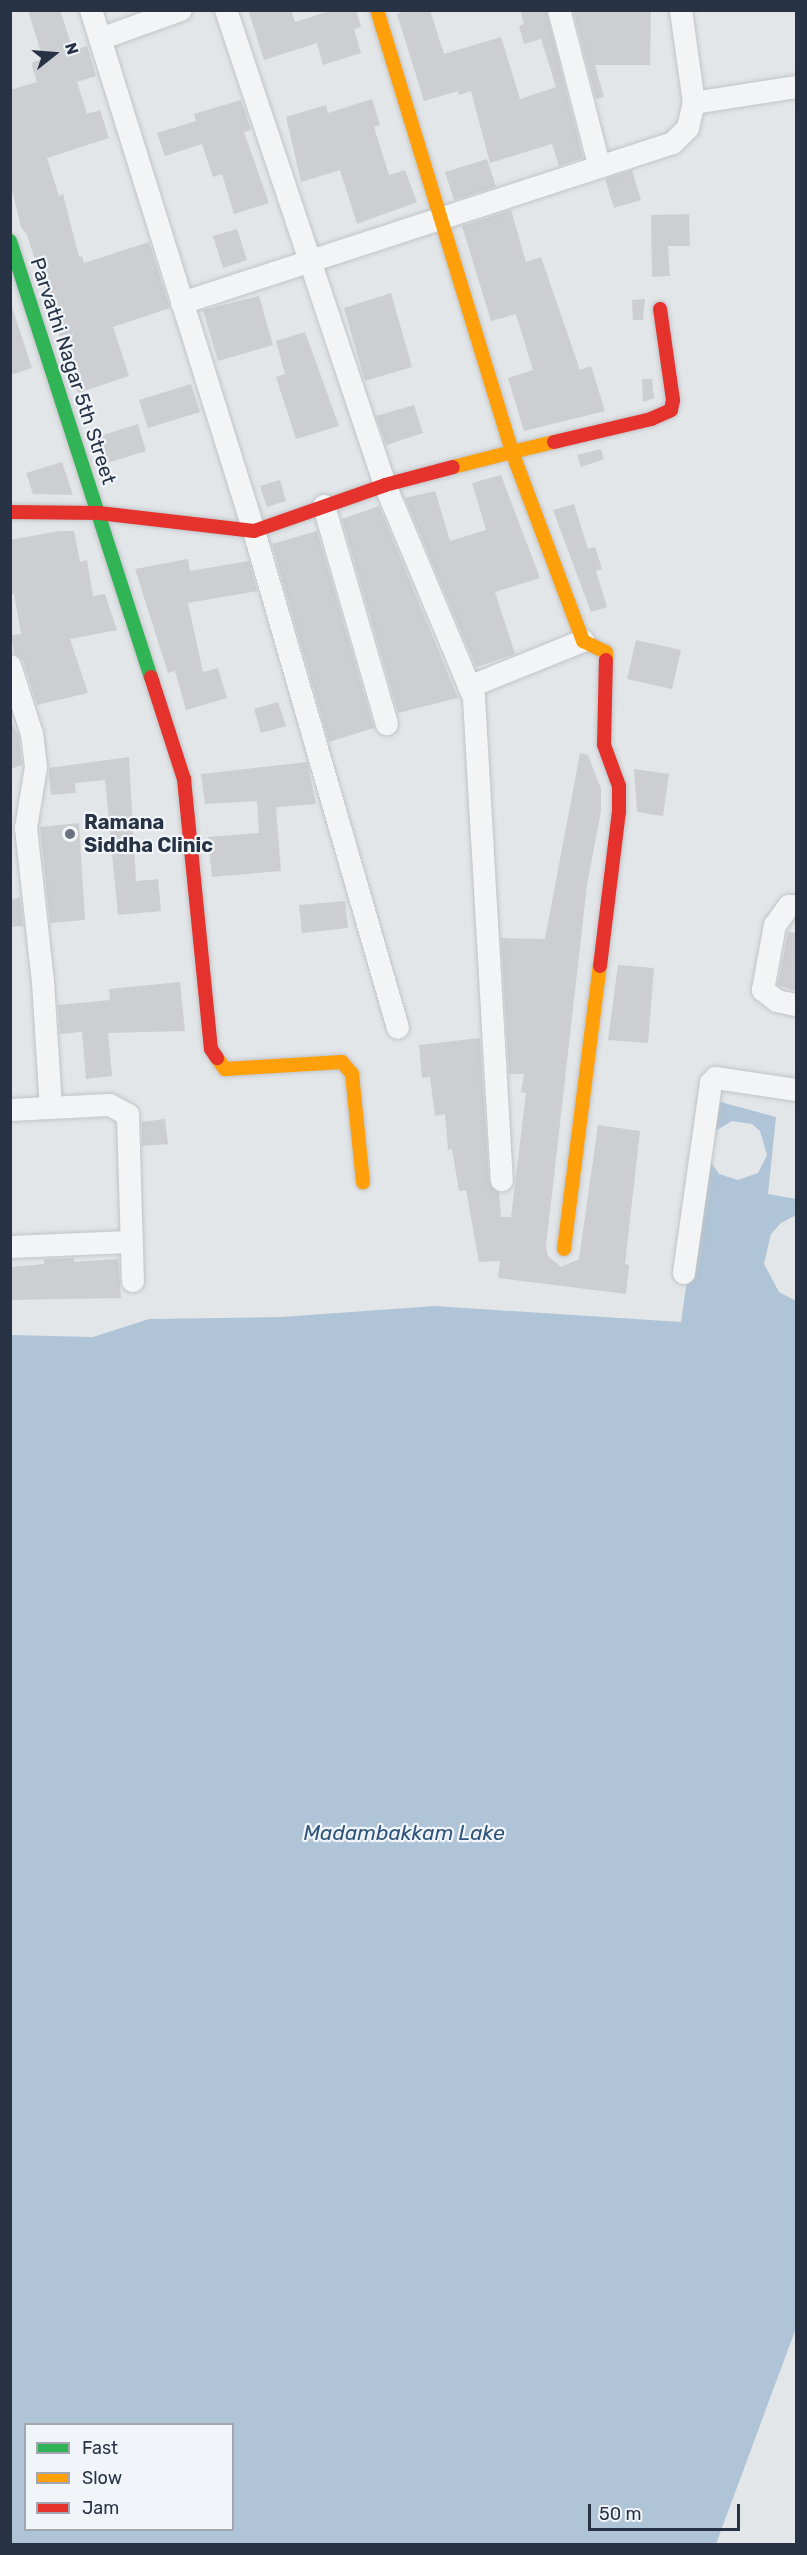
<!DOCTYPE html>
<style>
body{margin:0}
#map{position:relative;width:807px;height:2555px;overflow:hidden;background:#e3e6e9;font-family:Rubik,sans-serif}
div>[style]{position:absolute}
.water>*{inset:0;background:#afc4d6}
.building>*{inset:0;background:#ccced1}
.roads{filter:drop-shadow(0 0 2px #c1c4c7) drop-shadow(0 0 2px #c1c4c7)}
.street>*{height:22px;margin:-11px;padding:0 11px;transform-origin:11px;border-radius:11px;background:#f3f4f5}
.fast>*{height:14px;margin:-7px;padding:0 7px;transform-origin:7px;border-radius:7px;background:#30b455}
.slow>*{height:14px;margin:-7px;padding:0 7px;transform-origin:7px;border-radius:7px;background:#ff9f0a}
.jam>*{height:14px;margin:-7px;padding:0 7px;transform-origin:7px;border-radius:7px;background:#e5322d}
.dots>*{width:16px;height:16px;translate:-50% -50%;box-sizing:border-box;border:3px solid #f1f4f8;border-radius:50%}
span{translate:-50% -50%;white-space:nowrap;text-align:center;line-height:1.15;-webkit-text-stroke:4.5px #f1f4f8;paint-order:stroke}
.street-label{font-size:20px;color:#273344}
.poi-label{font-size:20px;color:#273344;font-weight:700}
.left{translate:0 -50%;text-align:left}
.water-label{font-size:21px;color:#2e557c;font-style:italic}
.frame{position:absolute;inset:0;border:12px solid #273344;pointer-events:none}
.legend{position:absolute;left:24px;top:2423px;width:210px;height:108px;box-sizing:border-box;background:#f1f4f8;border:2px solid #a0a7b0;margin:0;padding:8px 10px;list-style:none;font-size:18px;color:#273344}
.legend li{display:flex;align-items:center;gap:12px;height:30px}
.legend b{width:30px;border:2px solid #a0a7b0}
.north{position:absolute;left:24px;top:24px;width:60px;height:60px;-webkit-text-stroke:4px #f1f4f8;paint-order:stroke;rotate:73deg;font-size:16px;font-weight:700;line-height:24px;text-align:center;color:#273344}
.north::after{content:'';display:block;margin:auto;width:21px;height:27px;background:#273344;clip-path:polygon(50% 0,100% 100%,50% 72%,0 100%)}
.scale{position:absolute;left:588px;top:2504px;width:152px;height:27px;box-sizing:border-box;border:3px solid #273344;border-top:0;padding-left:8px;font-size:18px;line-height:21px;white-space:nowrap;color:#273344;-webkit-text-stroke:4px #f1f4f8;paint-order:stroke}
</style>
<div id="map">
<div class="water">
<div style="clip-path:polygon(evenodd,713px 1100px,776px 1117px,768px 1194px,796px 1199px,796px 1215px,781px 1223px,771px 1234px,764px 1264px,779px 1292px,796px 1301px,796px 2328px,716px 2544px,11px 2544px,10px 1335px,93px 1337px,149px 1319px,281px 1317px,435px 1306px,681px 1322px,713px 1100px,732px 1121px,752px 1124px,760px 1131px,767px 1155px,758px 1173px,738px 1180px,719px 1174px,709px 1159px,711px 1138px,717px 1130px,732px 1121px,713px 1100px,26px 2424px,232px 2424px,232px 2530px,26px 2530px,26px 2424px)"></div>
</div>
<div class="building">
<div style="clip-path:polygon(28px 10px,60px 10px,73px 50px,87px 46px,96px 76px,77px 82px,87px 114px,100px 110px,109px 138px,47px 158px,59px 196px,63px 194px,79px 257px,82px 256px,84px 263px,149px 242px,170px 308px,113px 327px,129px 376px,78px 393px,27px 235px,21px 227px,10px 182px,10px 90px,37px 82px,31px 63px,43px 59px)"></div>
<div style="clip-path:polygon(248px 10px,291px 10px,295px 22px,332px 10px,356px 10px,361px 27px,354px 29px,361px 53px,323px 65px,317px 43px,264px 60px)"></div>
<div style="clip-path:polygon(408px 10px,430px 10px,444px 54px,501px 37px,520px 99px,556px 87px,541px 39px,524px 44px,519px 26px,524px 24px,520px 10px,546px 10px,583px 158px,559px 166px,552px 144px,490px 163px,471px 91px,459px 95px,458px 91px,424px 101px,397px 14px)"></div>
<div style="clip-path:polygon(573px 10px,651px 10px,650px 65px,595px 65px,604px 97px,596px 99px)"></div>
<div style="clip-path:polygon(372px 99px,380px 125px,374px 127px,389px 175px,405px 170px,417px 202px,357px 224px,340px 170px,301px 182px,286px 117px,326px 105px,328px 113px)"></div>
<div style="clip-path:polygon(241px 100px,251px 130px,244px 132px,269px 203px,234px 214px,222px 174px,213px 177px,202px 144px,165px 156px,157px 133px,196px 121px,194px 114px)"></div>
<div style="clip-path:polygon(487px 159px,496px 187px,454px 200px,445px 172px)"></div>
<div style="clip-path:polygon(632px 170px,641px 200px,614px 208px,605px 179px)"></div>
<div style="clip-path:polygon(511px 210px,526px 262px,541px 257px,580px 370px,591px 366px,605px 411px,524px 431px,508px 378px,533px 370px,516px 314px,491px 321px,462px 226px)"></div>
<div style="clip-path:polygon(689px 214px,690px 246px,668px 246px,670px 276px,652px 277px,651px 215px)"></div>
<div style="clip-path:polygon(237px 229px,247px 260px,223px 268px,213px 236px)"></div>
<div style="clip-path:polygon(391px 293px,412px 367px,365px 381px,344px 308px)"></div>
<div style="clip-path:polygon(259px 296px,273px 345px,218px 361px,203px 310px)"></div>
<div style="clip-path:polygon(645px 299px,643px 320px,633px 320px,632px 300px)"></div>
<div style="clip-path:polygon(10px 301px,32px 368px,10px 375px)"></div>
<div style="clip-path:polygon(305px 332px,339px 426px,296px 439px,276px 377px,285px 374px,276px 341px)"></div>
<div style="clip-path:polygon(642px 379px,652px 379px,654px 398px,643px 402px)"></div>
<div style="clip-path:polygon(191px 384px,200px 412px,148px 428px,139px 400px)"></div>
<div style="clip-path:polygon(414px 405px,423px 433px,386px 445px,376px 416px)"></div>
<div style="clip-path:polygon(138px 424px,146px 451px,101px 465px,93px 438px)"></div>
<div style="clip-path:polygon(601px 449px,604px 459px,581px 467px,577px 455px)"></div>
<div style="clip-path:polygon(62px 462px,73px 495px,33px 494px,26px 473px)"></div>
<div style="clip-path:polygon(501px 475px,540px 578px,495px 592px,515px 654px,476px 667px,405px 498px,435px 491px,450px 541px,486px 530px,472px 483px)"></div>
<div style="clip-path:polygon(280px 480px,286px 501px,267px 507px,260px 486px)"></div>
<div style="clip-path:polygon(574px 504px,588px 549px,595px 547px,602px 569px,596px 571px,607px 607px,591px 612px,553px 510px)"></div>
<div style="clip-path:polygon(379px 506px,458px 698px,398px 713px,342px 519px)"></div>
<div style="clip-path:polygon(59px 531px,74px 531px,80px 562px,87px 560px,93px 596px,105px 594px,117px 630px,70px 639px,88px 693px,37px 705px,23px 660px,14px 653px,11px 635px,21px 634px,14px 594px,10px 595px,10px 540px)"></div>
<div style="clip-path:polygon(317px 531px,374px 728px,329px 742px,272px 544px)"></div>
<div style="clip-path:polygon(188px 559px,190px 571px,249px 561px,257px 591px,188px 603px,203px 672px,218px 668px,227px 698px,186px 710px,175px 671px,168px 673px,135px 569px)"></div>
<div style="clip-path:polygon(636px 640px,681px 650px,672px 689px,627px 679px)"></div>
<div style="clip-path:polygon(278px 702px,286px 726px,261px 733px,254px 709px)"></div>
<div style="clip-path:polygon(10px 720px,19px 737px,22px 765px,10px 769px)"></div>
<div style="clip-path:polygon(580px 753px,588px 755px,601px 789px,601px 811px,587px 885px,546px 1247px,548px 1256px,561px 1267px,579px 1259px,598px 1125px,640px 1131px,625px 1264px,629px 1265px,626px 1294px,498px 1278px,500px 1261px,479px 1262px,466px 1190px,459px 1191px,452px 1149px,448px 1150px,445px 1114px,435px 1116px,430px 1077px,422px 1078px,419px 1045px,480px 1038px,489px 1181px,499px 1193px,501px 1217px,511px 1217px,526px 1093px,521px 1092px,524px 1074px,509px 1074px,501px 938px,545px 939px)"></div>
<div style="clip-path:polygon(129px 757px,136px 881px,158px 879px,161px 911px,118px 915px,105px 780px,75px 783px,76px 793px,51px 795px,49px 774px,49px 768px)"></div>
<div style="clip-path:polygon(307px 762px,316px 804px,276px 807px,281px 871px,212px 877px,208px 837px,259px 833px,257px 801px,205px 804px,201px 774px)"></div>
<div style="clip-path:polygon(634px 769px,669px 774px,663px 816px,637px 812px)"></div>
<div style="clip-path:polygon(79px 823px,85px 920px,50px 923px,40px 827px)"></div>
<div style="clip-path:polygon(20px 898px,23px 926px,10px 927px,10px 899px)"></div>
<div style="clip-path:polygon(345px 901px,348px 928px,302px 933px,299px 905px)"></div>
<div style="clip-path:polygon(788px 932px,796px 933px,796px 991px,778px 985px)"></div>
<div style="clip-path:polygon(618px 965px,654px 968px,648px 1043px,608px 1040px)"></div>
<div style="clip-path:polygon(180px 982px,185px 1031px,108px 1033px,112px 1076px,86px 1079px,82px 1032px,60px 1034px,58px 1005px,110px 1000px,109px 989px)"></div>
<div style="clip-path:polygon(165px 1119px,168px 1144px,142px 1146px,142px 1122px)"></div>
<div style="clip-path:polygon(74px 1258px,74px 1262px,118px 1259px,121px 1298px,10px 1300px,10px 1267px,44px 1264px,44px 1259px)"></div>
</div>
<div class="roads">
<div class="street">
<div style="left:91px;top:10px;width:546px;rotate:72.63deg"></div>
<div style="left:254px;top:531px;width:517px;rotate:73.84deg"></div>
<div style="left:226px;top:10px;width:501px;rotate:71.49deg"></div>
<div style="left:385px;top:485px;width:231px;rotate:67.3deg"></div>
<div style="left:474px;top:698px;width:483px;rotate:86.7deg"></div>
<div style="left:559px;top:10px;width:160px;rotate:75.5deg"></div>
<div style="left:100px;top:39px;width:86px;rotate:-19.7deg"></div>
<div style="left:694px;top:103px;width:103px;rotate:-8.9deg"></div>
<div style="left:182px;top:303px;width:516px;rotate:-18.05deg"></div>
<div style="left:673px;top:143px;width:21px;rotate:-45deg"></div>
<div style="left:688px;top:128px;width:26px;rotate:-77deg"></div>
<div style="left:694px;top:103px;width:94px;rotate:-98deg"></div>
<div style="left:324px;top:506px;width:227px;rotate:73.9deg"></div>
<div style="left:10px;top:666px;width:71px;rotate:72.1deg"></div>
<div style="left:32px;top:734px;width:33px;rotate:83deg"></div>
<div style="left:36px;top:767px;width:62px;rotate:99.3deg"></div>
<div style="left:26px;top:828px;width:155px;rotate:83.7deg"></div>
<div style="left:43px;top:982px;width:126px;rotate:86.4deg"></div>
<div style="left:469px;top:687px;width:123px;rotate:-22deg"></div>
<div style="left:796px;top:906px;width:7px;rotate:180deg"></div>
<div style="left:789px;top:906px;width:24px;rotate:126deg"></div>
<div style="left:775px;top:925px;width:66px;rotate:100.5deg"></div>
<div style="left:763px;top:990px;width:18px;rotate:38deg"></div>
<div style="left:777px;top:1001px;width:19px;rotate:12deg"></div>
<div style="left:10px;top:1110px;width:100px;rotate:-2.9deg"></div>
<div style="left:110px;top:1105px;width:21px;rotate:29deg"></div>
<div style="left:128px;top:1115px;width:166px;rotate:88.3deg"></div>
<div style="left:10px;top:1247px;width:121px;rotate:-2.4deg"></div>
<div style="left:684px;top:1273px;width:192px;rotate:-81.9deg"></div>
<div style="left:711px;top:1083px;width:7px;rotate:-45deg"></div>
<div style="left:716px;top:1078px;width:81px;rotate:8.5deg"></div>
</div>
<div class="fast">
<div style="left:10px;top:241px;width:458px;rotate:72.1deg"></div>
</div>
<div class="slow">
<div style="left:377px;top:10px;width:462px;rotate:73deg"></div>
<div style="left:512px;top:452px;width:43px;rotate:-13.4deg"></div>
<div style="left:453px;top:467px;width:61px;rotate:-14.3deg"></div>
<div style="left:512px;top:452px;width:202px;rotate:69.4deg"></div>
<div style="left:583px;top:641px;width:25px;rotate:26deg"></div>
<div style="left:606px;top:652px;width:8px;rotate:90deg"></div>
<div style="left:217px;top:1058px;width:14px;rotate:54deg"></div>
<div style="left:225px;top:1069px;width:117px;rotate:-3.4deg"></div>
<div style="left:342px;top:1062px;width:16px;rotate:50deg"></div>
<div style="left:352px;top:1074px;width:109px;rotate:84.2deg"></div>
<div style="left:564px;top:1249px;width:285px;rotate:-82.8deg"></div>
</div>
<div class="jam">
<div style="left:554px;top:442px;width:100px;rotate:-13.3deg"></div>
<div style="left:651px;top:419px;width:22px;rotate:-24deg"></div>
<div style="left:671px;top:410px;width:10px;rotate:-79deg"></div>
<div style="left:673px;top:400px;width:92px;rotate:-98.1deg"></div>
<div style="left:10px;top:512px;width:89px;rotate:0.6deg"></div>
<div style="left:99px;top:513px;width:156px;rotate:6.6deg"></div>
<div style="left:254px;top:531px;width:139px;rotate:-19.3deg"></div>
<div style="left:385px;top:485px;width:70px;rotate:-14.8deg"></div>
<div style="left:151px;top:677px;width:107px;rotate:72.1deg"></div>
<div style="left:184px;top:779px;width:271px;rotate:84.3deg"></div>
<div style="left:211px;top:1049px;width:11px;rotate:56deg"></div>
<div style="left:600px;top:966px;width:155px;rotate:-83deg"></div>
<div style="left:619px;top:812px;width:26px;rotate:-90deg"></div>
<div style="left:619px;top:786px;width:44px;rotate:-110.1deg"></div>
<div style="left:604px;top:745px;width:85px;rotate:-88.7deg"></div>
</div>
</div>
<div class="dots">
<div style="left:70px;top:834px;background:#69727e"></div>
</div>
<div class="street-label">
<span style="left:73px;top:371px;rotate:72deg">Parvathi Nagar 5th Street</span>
</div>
<div class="poi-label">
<span class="left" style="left:84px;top:834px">Ramana<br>Siddha Clinic</span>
</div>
<div class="water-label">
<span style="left:404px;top:1833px">Madambakkam Lake</span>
</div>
<div class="frame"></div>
<ul class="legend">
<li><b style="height:8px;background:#30b455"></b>Fast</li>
<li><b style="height:8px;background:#ff9f0a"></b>Slow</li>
<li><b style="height:8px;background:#e5322d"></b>Jam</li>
</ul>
<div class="north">N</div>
<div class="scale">50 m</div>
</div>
